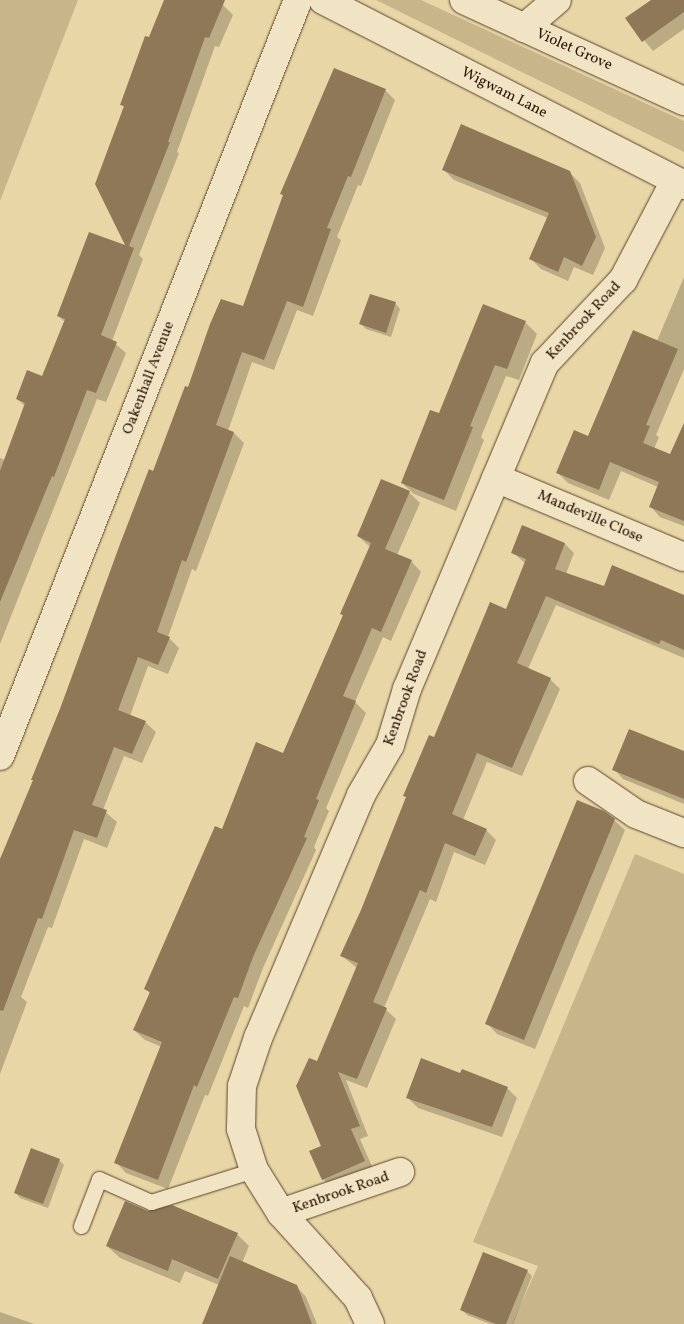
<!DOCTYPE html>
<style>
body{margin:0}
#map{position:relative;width:684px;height:1324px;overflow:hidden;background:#e9d6a6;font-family:Vollkorn,serif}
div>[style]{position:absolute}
.green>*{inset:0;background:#c9b58a}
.shadow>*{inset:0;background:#0003}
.building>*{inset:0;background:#8e7857}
.roads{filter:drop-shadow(0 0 1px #5a432b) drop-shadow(0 0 1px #5a432b)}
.service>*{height:15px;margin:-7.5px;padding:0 7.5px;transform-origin:7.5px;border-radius:7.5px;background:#f1e4c5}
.minor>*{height:28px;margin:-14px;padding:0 14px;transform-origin:14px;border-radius:14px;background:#f1e4c5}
span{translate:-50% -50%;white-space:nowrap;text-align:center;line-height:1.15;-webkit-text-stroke:4.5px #f1e4c5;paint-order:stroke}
.street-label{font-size:15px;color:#2b1202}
</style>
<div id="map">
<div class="green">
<div style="clip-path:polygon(0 0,78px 0,0 201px)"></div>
<div style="clip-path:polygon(376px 0,421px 0,684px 121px,684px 152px)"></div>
<div style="clip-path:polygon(635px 854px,684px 874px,684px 1324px,512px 1324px,538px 1266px,473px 1242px)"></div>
</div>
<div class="shadow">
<div style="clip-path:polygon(165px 0,211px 0,223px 5px,233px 15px,219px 47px,215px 46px,177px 152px,179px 153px,139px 255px,143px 259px,112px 341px,126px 353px,106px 402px,97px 399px,0 644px,0 458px,5px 460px,25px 406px,17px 399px,43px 377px,65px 322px,58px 316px,128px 247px,125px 108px,121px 104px)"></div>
<div style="clip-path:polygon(653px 0,684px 0,684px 29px,653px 51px,627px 19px)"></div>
<div style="clip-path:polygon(385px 90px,395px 100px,361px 186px,358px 185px,337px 237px,341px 240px,313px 316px,297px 310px,274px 370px,252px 362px,228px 431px,234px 433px,244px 443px,196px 571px,192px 569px,168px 637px,179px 648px,168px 674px,148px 666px,130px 716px,145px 722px,156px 732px,142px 763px,124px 756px,103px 810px,117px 822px,107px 848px,84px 839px,52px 928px,48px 927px,21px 997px,27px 1002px,0 1074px,0 865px,34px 781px,32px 779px,188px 389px,243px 308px,284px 196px,282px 194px)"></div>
<div style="clip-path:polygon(443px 169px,569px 172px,580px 183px,605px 248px,593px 275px,574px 267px,568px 281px,541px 269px,531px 259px,548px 218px,454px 180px)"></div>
<div style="clip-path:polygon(684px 277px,684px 369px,656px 435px,659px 437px,654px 449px,684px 469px,684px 526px,660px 517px,650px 506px,658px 487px,621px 471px,609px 500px,568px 483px,558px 473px,589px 437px,657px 341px)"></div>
<div style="clip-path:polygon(395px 303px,400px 309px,391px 337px,366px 329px,361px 324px)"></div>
<div style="clip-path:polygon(525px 322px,537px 334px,519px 380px,506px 376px,481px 437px,484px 440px,456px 511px,414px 494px,402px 483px,440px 415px)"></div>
<div style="clip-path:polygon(382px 480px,410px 493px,420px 503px,397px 555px,411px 561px,421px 572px,391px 641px,383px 637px,355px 702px,366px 713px,326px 808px,329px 811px,314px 847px,316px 850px,263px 968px,248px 1008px,244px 1006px,208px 1096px,205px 1095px,168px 1189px,126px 1173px,116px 1162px,162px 1047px,145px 1040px,134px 1030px,150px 994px,146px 989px,222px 831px,284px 755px,344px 616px,341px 614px,370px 547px,358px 536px)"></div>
<div style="clip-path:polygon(565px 544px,574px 553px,566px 574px,604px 588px,684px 597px,684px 658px,556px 605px,528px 669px,550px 679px,560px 689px,522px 776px,487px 762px,463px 820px,486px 830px,496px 840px,485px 865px,454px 852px,436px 902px,430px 899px,384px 1008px,396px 1019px,367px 1088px,346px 1080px,368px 1136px,360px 1139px,374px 1171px,333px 1189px,323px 1179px,317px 1063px,357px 968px,342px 956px,435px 739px,507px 610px,525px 563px,512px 552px)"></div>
<div style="clip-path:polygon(684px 753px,684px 804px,623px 779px,614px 769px)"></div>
<div style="clip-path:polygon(614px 820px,625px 830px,535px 1049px,497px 1034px,487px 1023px)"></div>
<div style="clip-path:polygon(507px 1088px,517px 1098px,502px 1137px,418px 1108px,407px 1097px)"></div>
<div style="clip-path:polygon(59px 1160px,64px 1165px,48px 1208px,20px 1198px,15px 1192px)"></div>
<div style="clip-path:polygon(148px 1212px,237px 1234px,249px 1246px,242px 1263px,296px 1286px,306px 1297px,317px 1324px,210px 1324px,219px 1285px,185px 1271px,180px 1283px,120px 1258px,107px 1246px)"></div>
<div style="clip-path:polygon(527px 1271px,532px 1276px,513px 1324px,490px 1324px,467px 1315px,462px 1310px)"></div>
<div style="clip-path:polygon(0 1312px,34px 1324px,0 1324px)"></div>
</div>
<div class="building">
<div style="clip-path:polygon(164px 0,225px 0,209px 38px,205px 37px,168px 142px,170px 142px,129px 246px,134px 248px,101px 335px,117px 342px,96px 393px,87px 390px,54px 477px,52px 476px,0 602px,0 471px,25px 403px,16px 399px,27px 370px,42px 376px,65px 319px,57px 316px,89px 232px,125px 245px,95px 184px,124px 106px,120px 105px,145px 36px,149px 37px)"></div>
<div style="clip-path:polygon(651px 0,684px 0,684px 12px,642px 42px,625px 18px)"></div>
<div style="clip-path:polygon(334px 68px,386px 89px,351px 177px,348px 176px,327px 228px,331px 229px,303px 307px,287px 301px,264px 360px,242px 352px,216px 425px,234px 432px,186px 562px,182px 560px,157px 632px,170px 637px,158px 665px,138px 657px,118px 710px,146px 721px,132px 754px,114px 747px,92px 805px,107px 810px,97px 838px,74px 830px,42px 919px,38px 918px,3px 1011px,0 1010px,0 859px,33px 780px,31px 780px,60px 709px,120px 544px,149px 469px,153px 471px,185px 386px,188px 387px,210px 324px,221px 299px,243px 306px,283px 195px,280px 194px)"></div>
<div style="clip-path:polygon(461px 124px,570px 171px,596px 237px,582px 266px,564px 257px,558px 272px,529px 259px,549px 213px,442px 170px)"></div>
<div style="clip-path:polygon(370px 294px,396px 302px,386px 333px,359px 324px)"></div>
<div style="clip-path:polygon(483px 304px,526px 321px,507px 369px,495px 365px,470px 426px,473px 427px,444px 500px,401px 483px,430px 410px,439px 413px)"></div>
<div style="clip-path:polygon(633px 330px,678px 349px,646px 425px,650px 426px,643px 443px,670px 454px,684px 423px,684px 521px,649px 507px,659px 482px,610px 462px,599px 490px,556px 473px,574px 430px,588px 436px)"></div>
<div style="clip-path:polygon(381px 479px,410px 491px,385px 549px,412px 560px,381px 632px,372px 628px,343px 696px,356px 701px,316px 799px,319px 800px,304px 837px,307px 838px,253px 957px,238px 998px,234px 997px,197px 1087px,194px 1085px,158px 1180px,114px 1163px,162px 1042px,133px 1030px,150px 992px,144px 989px,215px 826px,222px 829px,256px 742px,283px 753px,343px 615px,340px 614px,371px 543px,357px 536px)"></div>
<div style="clip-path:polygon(522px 525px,565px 543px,555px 569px,604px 586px,612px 565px,684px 595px,684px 650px,661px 640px,659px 644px,546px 596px,517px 663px,551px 678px,512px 768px,477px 753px,452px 814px,487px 829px,475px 856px,445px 843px,426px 893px,420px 890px,373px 1002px,387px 1008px,357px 1079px,338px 1072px,360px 1126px,351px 1129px,365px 1161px,322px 1180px,309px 1151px,321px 1146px,296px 1086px,309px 1058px,317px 1061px,358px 963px,340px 956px,361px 910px,406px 797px,403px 796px,429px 735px,434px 737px,490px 602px,506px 609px,526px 559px,511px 553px)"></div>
<div style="clip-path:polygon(629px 729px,684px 751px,684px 799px,612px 770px)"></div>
<div style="clip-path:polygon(577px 800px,604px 811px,615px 819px,524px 1040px,485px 1024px)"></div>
<div style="clip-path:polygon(421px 1058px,460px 1073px,462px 1069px,508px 1087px,492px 1127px,406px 1098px)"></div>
<div style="clip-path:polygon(31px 1148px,60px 1159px,43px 1204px,14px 1193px)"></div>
<div style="clip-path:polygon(125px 1201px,148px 1211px,172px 1205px,238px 1233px,218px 1279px,172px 1259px,168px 1271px,106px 1246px)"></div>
<div style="clip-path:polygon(483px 1252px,528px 1270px,506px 1324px,496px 1324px,460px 1310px)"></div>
<div style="clip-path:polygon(230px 1256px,297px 1285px,312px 1324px,202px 1324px)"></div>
</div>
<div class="roads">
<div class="service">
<div style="left:81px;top:1226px;width:50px;rotate:-69deg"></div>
<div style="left:99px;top:1179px;width:57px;rotate:23.9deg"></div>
<div style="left:151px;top:1202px;width:108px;rotate:-17.3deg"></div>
</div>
<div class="minor">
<div style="left:323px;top:0;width:406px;rotate:27.1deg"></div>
<div style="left:464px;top:0;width:242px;rotate:24.7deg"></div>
<div style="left:524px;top:28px;width:43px;rotate:-40.3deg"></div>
<div style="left:496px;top:478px;width:204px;rotate:22.8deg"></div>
<div style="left:0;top:756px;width:813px;rotate:-68.49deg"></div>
<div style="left:588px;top:781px;width:58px;rotate:34.5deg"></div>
<div style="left:636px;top:814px;width:52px;rotate:21.6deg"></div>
<div style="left:281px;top:1213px;width:126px;rotate:-19deg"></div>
<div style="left:370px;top:1324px;width:29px;rotate:-115deg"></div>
<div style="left:358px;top:1298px;width:115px;rotate:-132.2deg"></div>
<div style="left:281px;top:1213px;width:51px;rotate:-122.1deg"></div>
<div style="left:254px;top:1170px;width:43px;rotate:-107.6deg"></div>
<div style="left:241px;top:1129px;width:43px;rotate:-88.7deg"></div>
<div style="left:242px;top:1086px;width:51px;rotate:-71.6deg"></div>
<div style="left:258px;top:1038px;width:264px;rotate:-67deg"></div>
<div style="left:361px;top:795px;width:58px;rotate:-59.9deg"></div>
<div style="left:390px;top:745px;width:59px;rotate:-73.1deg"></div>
<div style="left:407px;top:689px;width:354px;rotate:-67.1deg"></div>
<div style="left:545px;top:363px;width:114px;rotate:-46.8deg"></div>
<div style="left:623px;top:280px;width:112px;rotate:-62.3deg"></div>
</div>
</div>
<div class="street-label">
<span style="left:574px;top:50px;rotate:24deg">Violet Grove</span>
<span style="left:504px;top:93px;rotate:27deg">Wigwam Lane</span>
<span style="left:584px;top:321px;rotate:-47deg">Kenbrook Road</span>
<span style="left:149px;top:378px;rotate:-69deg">Oakenhall Avenue</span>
<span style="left:590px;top:517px;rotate:23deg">Mandeville Close</span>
<span style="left:406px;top:698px;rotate:-70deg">Kenbrook Road</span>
<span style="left:341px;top:1193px;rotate:-19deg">Kenbrook Road</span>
</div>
</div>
